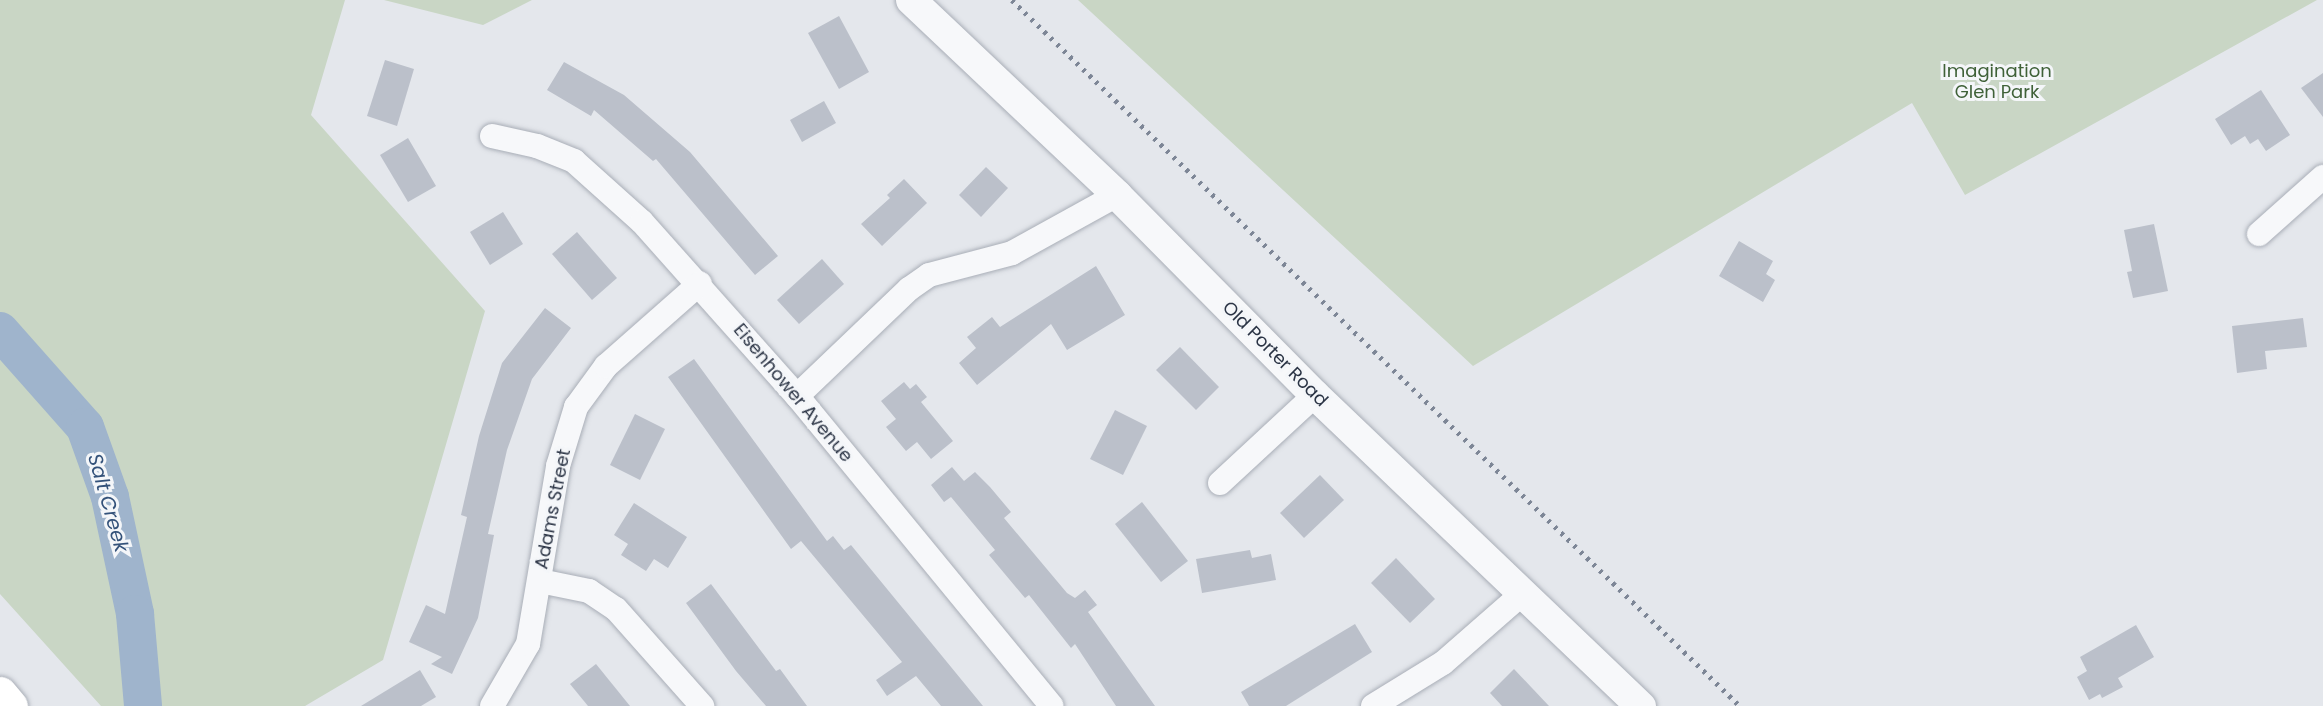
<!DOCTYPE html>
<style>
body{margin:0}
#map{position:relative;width:2323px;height:706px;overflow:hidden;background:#e4e7ec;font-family:Poppins,sans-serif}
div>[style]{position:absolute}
.green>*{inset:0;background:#c9d6c5}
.river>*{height:38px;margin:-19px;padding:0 19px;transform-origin:19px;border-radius:19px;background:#9fb4cc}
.building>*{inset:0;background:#bbc0ca}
.roads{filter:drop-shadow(0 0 2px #a9aeb7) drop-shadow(0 0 2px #a9aeb7)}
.minor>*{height:24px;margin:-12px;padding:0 12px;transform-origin:12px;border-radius:12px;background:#f7f8fa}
.tertiary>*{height:30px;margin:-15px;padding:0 15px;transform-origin:15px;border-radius:15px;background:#f7f8fa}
.primary>*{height:33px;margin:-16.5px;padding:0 16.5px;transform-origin:16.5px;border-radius:16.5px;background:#fff}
.rail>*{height:4.5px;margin-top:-2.25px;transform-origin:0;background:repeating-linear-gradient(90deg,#7d8696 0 3px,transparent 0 9px)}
span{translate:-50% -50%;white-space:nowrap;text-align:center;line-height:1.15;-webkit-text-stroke:6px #f4f6f9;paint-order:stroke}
.park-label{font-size:18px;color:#3f6138}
.street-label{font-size:18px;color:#2b3445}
.water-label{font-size:20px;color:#34527a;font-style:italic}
</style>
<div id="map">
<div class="green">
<div style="clip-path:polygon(0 0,345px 0,311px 115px,485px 311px,383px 660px,305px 706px,101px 706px,0 594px)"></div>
<div style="clip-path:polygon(384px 0,532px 0,483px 25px)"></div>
<div style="clip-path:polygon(1078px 0,2317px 0,1965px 195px,1912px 103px,1473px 366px)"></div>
</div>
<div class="river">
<div style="left:0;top:331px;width:128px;rotate:48.5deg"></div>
<div style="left:85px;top:427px;width:74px;rotate:70.3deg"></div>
<div style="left:110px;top:497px;width:120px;rotate:77.9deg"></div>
<div style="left:135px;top:614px;width:92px;rotate:85deg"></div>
</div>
<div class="building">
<div style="clip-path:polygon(839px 16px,869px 72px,839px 89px,808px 33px)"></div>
<div style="clip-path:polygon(385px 60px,414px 69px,397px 126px,367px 116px)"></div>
<div style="clip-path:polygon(564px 62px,624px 95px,690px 152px,778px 256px,755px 275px,656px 159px,653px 161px,594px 110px,591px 116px,547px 90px)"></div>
<div style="clip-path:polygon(2323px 73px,2323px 117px,2301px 88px)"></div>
<div style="clip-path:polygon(2261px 90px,2290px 135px,2266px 151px,2258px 139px,2250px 144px,2245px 136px,2231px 145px,2215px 119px)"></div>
<div style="clip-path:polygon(824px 101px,836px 123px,802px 142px,790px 120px)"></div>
<div style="clip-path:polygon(408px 138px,436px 186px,408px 202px,380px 155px)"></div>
<div style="clip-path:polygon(986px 167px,1008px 188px,981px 217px,959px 195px)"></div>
<div style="clip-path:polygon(904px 179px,927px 203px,882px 246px,861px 224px,890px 198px,887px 195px)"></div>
<div style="clip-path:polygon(503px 212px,523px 244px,490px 265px,470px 232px)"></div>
<div style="clip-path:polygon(2154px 224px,2168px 291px,2133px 298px,2127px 272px,2132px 271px,2124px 230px)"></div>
<div style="clip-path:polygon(577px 232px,617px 278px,592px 300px,552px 254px)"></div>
<div style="clip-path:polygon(1739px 241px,1773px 261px,1766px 274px,1775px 280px,1763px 302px,1719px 276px)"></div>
<div style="clip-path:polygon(822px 259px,844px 284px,799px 324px,777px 300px)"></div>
<div style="clip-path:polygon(1096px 266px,1125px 315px,1067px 350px,1051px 324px,977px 385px,959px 363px,976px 348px,967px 337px,992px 317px,1000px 327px)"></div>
<div style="clip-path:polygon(545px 308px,571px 328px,532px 379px,507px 450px,488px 534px,494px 535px,478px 618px,452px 674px,431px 664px,442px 657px,409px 642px,426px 605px,445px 614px,467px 517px,461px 515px,479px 436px,502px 363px)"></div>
<div style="clip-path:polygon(2303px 318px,2307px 347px,2265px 351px,2267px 369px,2237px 373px,2232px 326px)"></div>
<div style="clip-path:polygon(1180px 347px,1219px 387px,1196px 410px,1156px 370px)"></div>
<div style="clip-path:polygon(694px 359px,827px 541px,833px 536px,844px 550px,851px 545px,983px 706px,941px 706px,916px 676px,887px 696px,876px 680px,902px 662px,801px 541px,791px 549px,668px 377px)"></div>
<div style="clip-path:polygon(904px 382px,910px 389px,916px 384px,927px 397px,921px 402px,953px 441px,931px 459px,917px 442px,906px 451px,886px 427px,896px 419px,881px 401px)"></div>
<div style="clip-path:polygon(1115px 410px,1147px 426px,1123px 475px,1090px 459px)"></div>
<div style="clip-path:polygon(635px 414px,665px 429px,640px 480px,610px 465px)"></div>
<div style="clip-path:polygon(952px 467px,964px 481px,975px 472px,990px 487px,1011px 512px,1004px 518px,1067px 593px,1075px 598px,1085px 590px,1097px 605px,1088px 612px,1155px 706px,1116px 706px,1075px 644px,1071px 648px,1029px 595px,1025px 598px,989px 555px,995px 550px,951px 497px,944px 502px,931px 485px)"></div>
<div style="clip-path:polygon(1320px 475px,1344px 500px,1304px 538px,1280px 513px)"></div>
<div style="clip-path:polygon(1142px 502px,1188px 561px,1161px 582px,1115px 524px)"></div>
<div style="clip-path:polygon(634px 503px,687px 537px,668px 568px,654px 559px,646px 571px,621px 555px,628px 544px,614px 535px)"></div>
<div style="clip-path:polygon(1250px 550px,1252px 558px,1271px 554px,1276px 580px,1202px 593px,1196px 559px)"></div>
<div style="clip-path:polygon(1396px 558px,1435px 599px,1410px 623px,1371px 583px)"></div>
<div style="clip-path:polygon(711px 584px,776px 671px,780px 669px,807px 706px,766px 706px,736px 671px,686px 603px)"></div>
<div style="clip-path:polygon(1355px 624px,1372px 652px,1286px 706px,1249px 706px,1241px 692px)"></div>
<div style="clip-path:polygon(2136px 625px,2154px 657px,2118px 678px,2123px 687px,2102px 698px,2100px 694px,2089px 700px,2077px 677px,2087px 671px,2080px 657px)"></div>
<div style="clip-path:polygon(596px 664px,630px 706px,588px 706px,570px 684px)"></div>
<div style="clip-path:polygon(1514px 669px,1549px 706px,1502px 706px,1490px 693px)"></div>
<div style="clip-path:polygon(420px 670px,436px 697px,421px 706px,361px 706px)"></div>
</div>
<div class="roads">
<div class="minor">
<div style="left:492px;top:136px;width:46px;rotate:12.5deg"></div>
<div style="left:537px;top:146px;width:40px;rotate:22deg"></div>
<div style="left:574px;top:161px;width:91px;rotate:41.9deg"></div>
<div style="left:642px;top:222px;width:233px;rotate:48.3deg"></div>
<div style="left:797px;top:396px;width:401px;rotate:50.6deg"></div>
<div style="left:2259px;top:234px;width:86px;rotate:-41.7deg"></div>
<div style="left:797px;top:396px;width:155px;rotate:-43.7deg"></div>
<div style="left:909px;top:289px;width:24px;rotate:-35deg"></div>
<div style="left:929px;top:275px;width:86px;rotate:-14.8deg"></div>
<div style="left:1012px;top:253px;width:120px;rotate:-28.9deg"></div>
<div style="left:1220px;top:483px;width:129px;rotate:-42.8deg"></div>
<div style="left:540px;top:581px;width:50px;rotate:11.5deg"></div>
<div style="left:589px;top:591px;width:32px;rotate:34deg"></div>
<div style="left:616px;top:609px;width:130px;rotate:48.4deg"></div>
<div style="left:492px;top:706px;width:72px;rotate:-59.9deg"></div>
<div style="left:528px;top:644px;width:181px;rotate:-80.4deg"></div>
<div style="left:558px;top:466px;width:62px;rotate:-73deg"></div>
<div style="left:576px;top:407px;width:51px;rotate:-53.8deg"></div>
<div style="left:606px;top:366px;width:125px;rotate:-41.4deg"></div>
<div style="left:1373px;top:706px;width:82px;rotate:-31.6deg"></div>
<div style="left:1443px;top:663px;width:106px;rotate:-41.2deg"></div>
</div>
<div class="tertiary">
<div style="left:911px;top:0;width:284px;rotate:43.4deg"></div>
<div style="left:1117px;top:195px;width:281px;rotate:45.3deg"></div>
<div style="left:1315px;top:395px;width:451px;rotate:43.7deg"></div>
</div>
<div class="primary">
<div style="left:0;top:693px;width:17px;rotate:50deg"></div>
</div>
</div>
<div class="rail">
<div style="left:1012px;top:0;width:1014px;rotate:44.12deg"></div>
</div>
<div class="park-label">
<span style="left:1997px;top:82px">Imagination<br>Glen Park</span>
</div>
<div class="street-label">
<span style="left:1275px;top:354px;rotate:45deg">Old Porter Road</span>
<span style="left:793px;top:393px;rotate:50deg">Eisenhower Avenue</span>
<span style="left:553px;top:509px;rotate:-79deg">Adams Street</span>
</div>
<div class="water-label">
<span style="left:108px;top:503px;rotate:74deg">Salt Creek</span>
</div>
</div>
